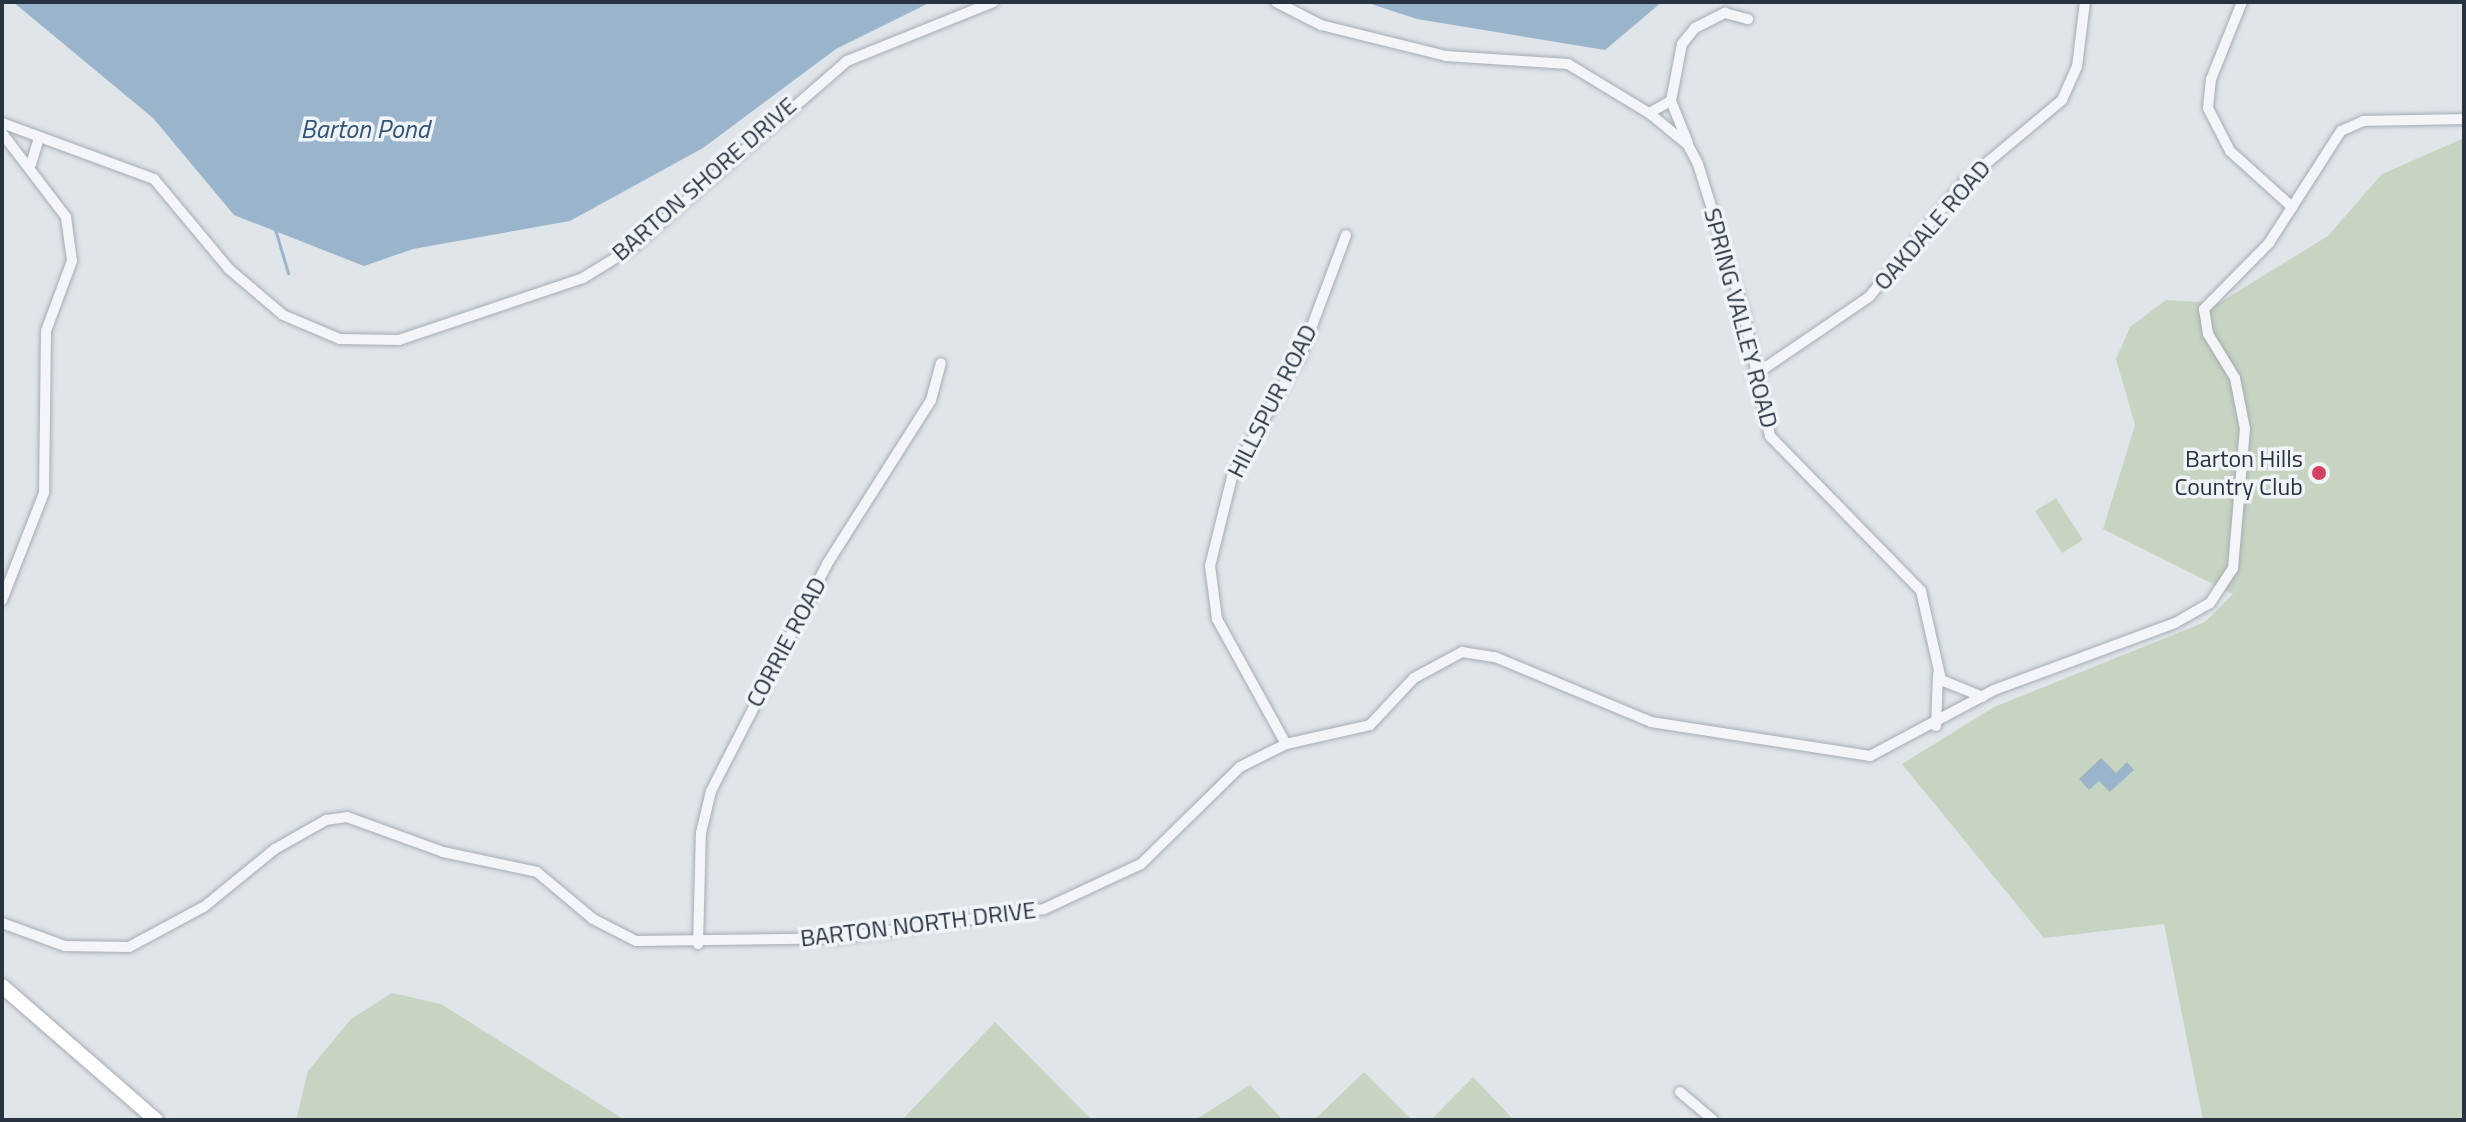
<!DOCTYPE html>
<style>
body{margin:0}
#map{position:relative;width:2466px;height:1122px;overflow:hidden;background:#e0e5ea;font-family:"Titillium Web",sans-serif}
div>[style]{position:absolute}
.green>*{inset:0;background:#c7d4c1}
.water>*{inset:0;background:#9ab5cb}
.stream>*{height:3px;margin:-1.5px;padding:0 1.5px;transform-origin:1.5px;border-radius:1.5px;background:#9ab5cb}
.roads{filter:drop-shadow(0 0 2px #a5acb4) drop-shadow(0 0 2px #a5acb4)}
.street>*{height:10px;margin:-5px;padding:0 5px;transform-origin:5px;border-radius:5px;background:#f3f5f8}
.secondary>*{height:14px;margin:-7px;padding:0 7px;transform-origin:7px;border-radius:7px;background:#fff}
.dots>*{width:22px;height:22px;translate:-50% -50%;box-sizing:border-box;border:4px solid #f0f4f7;border-radius:50%}
span{translate:-50% -50%;white-space:nowrap;text-align:center;line-height:1.15;-webkit-text-stroke:7px #f0f4f7;paint-order:stroke}
.street-label{font-size:24px;color:#283342}
.poi-label{font-size:24px;color:#283342}
.right{translate:-100% -50%;text-align:right}
.water-label{font-size:26px;color:#315578;font-style:italic}
.frame{position:absolute;inset:0;border:4px solid #283342;pointer-events:none}
</style>
<div id="map">
<div class="green">
<div style="clip-path:polygon(2464px 138px,2464px 1120px,2203px 1120px,2164px 924px,2044px 938px,1902px 764px,1994px 707px,2205px 622px,2233px 594px,2103px 529px,2135px 425px,2116px 359px,2130px 327px,2166px 300px,2219px 303px,2328px 236px,2382px 174px)"></div>
<div style="clip-path:polygon(2056px 498px,2083px 540px,2062px 553px,2035px 511px)"></div>
<div style="clip-path:polygon(392px 993px,441px 1004px,625px 1120px,296px 1120px,308px 1071px,351px 1019px)"></div>
<div style="clip-path:polygon(995px 1022px,1092px 1120px,902px 1120px)"></div>
<div style="clip-path:polygon(1364px 1072px,1412px 1120px,1314px 1120px)"></div>
<div style="clip-path:polygon(1473px 1077px,1514px 1120px,1431px 1120px)"></div>
<div style="clip-path:polygon(1250px 1085px,1283px 1120px,1195px 1120px)"></div>
</div>
<div class="water">
<div style="clip-path:polygon(13px 2px,931px 2px,836px 49px,703px 148px,570px 221px,413px 249px,364px 266px,234px 215px,153px 118px)"></div>
<div style="clip-path:polygon(1365px 2px,1662px 2px,1605px 50px,1417px 19px)"></div>
<div style="clip-path:polygon(2101px 758px,2116px 773px,2127px 762px,2134px 770px,2110px 792px,2099px 781px,2089px 790px,2079px 779px)"></div>
</div>
<div class="stream">
<div style="left:275px;top:229px;width:46px;rotate:73.5deg"></div>
</div>
<div class="roads">
<div class="street">
<div style="left:1276px;top:2px;width:51px;rotate:27.1deg"></div>
<div style="left:1321px;top:25px;width:129px;rotate:13.9deg"></div>
<div style="left:1446px;top:56px;width:122px;rotate:3.8deg"></div>
<div style="left:1568px;top:64px;width:95px;rotate:31.2deg"></div>
<div style="left:1649px;top:113px;width:25px;rotate:-29deg"></div>
<div style="left:1671px;top:101px;width:58px;rotate:-79.1deg"></div>
<div style="left:1682px;top:44px;width:21px;rotate:-51deg"></div>
<div style="left:1695px;top:28px;width:34px;rotate:-27deg"></div>
<div style="left:1725px;top:13px;width:24px;rotate:15deg"></div>
<div style="left:2242px;top:2px;width:83px;rotate:111.9deg"></div>
<div style="left:2211px;top:79px;width:29px;rotate:96deg"></div>
<div style="left:2208px;top:108px;width:48px;rotate:62.9deg"></div>
<div style="left:2230px;top:151px;width:84px;rotate:42.1deg"></div>
<div style="left:1671px;top:101px;width:45px;rotate:68deg"></div>
<div style="left:1649px;top:113px;width:50px;rotate:39.4deg"></div>
<div style="left:1688px;top:145px;width:21px;rotate:62deg"></div>
<div style="left:1698px;top:164px;width:152px;rotate:72.8deg"></div>
<div style="left:1743px;top:309px;width:130px;rotate:78deg"></div>
<div style="left:1770px;top:436px;width:216px;rotate:45.7deg"></div>
<div style="left:1921px;top:591px;width:91px;rotate:77.3deg"></div>
<div style="left:1941px;top:680px;width:45px;rotate:22deg"></div>
<div style="left:2px;top:123px;width:162px;rotate:20.2deg"></div>
<div style="left:154px;top:179px;width:117px;rotate:50.2deg"></div>
<div style="left:229px;top:269px;width:71px;rotate:40.4deg"></div>
<div style="left:283px;top:315px;width:62px;rotate:22.8deg"></div>
<div style="left:340px;top:339px;width:59px;rotate:1deg"></div>
<div style="left:399px;top:340px;width:194px;rotate:-18.6deg"></div>
<div style="left:583px;top:278px;width:57px;rotate:-31.5deg"></div>
<div style="left:632px;top:248px;width:285px;rotate:-41deg"></div>
<div style="left:847px;top:61px;width:158px;rotate:-21.9deg"></div>
<div style="left:2px;top:133px;width:106px;rotate:52.7deg"></div>
<div style="left:66px;top:217px;width:44px;rotate:82.2deg"></div>
<div style="left:72px;top:261px;width:75px;rotate:110.4deg"></div>
<div style="left:46px;top:331px;width:162px;rotate:90.7deg"></div>
<div style="left:44px;top:493px;width:115px;rotate:111.4deg"></div>
<div style="left:31px;top:164px;width:28px;rotate:-73deg"></div>
<div style="left:1753px;top:376px;width:140px;rotate:-34.3deg"></div>
<div style="left:1869px;top:297px;width:149px;rotate:-50.4deg"></div>
<div style="left:1964px;top:182px;width:128px;rotate:-39.9deg"></div>
<div style="left:2062px;top:100px;width:36px;rotate:-66deg"></div>
<div style="left:2077px;top:67px;width:65px;rotate:-83deg"></div>
<div style="left:1936px;top:726px;width:52px;rotate:-87.8deg"></div>
<div style="left:1286px;top:744px;width:143px;rotate:-118.9deg"></div>
<div style="left:1217px;top:619px;width:53px;rotate:-97.5deg"></div>
<div style="left:1210px;top:566px;width:96px;rotate:-76.1deg"></div>
<div style="left:1233px;top:473px;width:136px;rotate:-60deg"></div>
<div style="left:1301px;top:355px;width:128px;rotate:-69.4deg"></div>
<div style="left:2px;top:923px;width:67px;rotate:20.1deg"></div>
<div style="left:65px;top:946px;width:64px;rotate:0.9deg"></div>
<div style="left:129px;top:947px;width:86px;rotate:-28.3deg"></div>
<div style="left:205px;top:906px;width:90px;rotate:-39.2deg"></div>
<div style="left:275px;top:849px;width:59px;rotate:-29.6deg"></div>
<div style="left:326px;top:820px;width:21px;rotate:-8deg"></div>
<div style="left:347px;top:817px;width:102px;rotate:20deg"></div>
<div style="left:443px;top:852px;width:96px;rotate:12deg"></div>
<div style="left:537px;top:872px;width:73px;rotate:40deg"></div>
<div style="left:593px;top:919px;width:48px;rotate:27.1deg"></div>
<div style="left:636px;top:941px;width:204px;rotate:-0.8deg"></div>
<div style="left:840px;top:938px;width:206px;rotate:-8.1deg"></div>
<div style="left:1044px;top:909px;width:107px;rotate:-24.9deg"></div>
<div style="left:1141px;top:864px;width:139px;rotate:-44.4deg"></div>
<div style="left:1240px;top:767px;width:51px;rotate:-26.6deg"></div>
<div style="left:1286px;top:744px;width:86px;rotate:-12.7deg"></div>
<div style="left:1370px;top:725px;width:64px;rotate:-46.9deg"></div>
<div style="left:1414px;top:678px;width:55px;rotate:-28.4deg"></div>
<div style="left:1462px;top:652px;width:33px;rotate:9deg"></div>
<div style="left:1495px;top:657px;width:169px;rotate:22.6deg"></div>
<div style="left:1651px;top:722px;width:222px;rotate:8.8deg"></div>
<div style="left:1870px;top:756px;width:140px;rotate:-28deg"></div>
<div style="left:1994px;top:690px;width:193px;rotate:-20.3deg"></div>
<div style="left:2175px;top:623px;width:40px;rotate:-29.7deg"></div>
<div style="left:2210px;top:603px;width:42px;rotate:-56.7deg"></div>
<div style="left:2233px;top:568px;width:140px;rotate:-85.1deg"></div>
<div style="left:2245px;top:429px;width:52px;rotate:-101.1deg"></div>
<div style="left:2235px;top:378px;width:52px;rotate:-121.5deg"></div>
<div style="left:2208px;top:334px;width:25px;rotate:-99deg"></div>
<div style="left:2204px;top:309px;width:93px;rotate:-45.4deg"></div>
<div style="left:2269px;top:243px;width:133px;rotate:-57.3deg"></div>
<div style="left:2341px;top:131px;width:24px;rotate:-24deg"></div>
<div style="left:2363px;top:121px;width:101px;rotate:-1.1deg"></div>
<div style="left:698px;top:944px;width:111px;rotate:-88.5deg"></div>
<div style="left:701px;top:833px;width:43px;rotate:-76.6deg"></div>
<div style="left:711px;top:791px;width:255px;rotate:-62.9deg"></div>
<div style="left:827px;top:564px;width:194px;rotate:-57.6deg"></div>
<div style="left:931px;top:400px;width:38px;rotate:-75deg"></div>
<div style="left:1680px;top:1092px;width:43px;rotate:40.3deg"></div>
</div>
<div class="secondary">
<div style="left:2px;top:986px;width:204px;rotate:41deg"></div>
</div>
</div>
<div class="dots">
<div style="left:2319px;top:473px;background:#d34161"></div>
</div>
<div class="street-label">
<span style="left:704px;top:179px;rotate:-41deg">BARTON SHORE DRIVE</span>
<span style="left:1932px;top:225px;rotate:-49deg">OAKDALE ROAD</span>
<span style="left:1741px;top:318px;rotate:75deg">SPRING VALLEY ROAD</span>
<span style="left:1272px;top:401px;rotate:-63deg">HILLSPUR ROAD</span>
<span style="left:786px;top:642px;rotate:-62deg">CORRIE ROAD</span>
<span style="left:918px;top:924px;rotate:-7deg">BARTON NORTH DRIVE</span>
</div>
<div class="poi-label">
<span class="right" style="left:2303px;top:473px">Barton Hills<br>Country Club</span>
</div>
<div class="water-label">
<span style="left:365px;top:129px">Barton Pond</span>
</div>
<div class="frame"></div>
</div>
